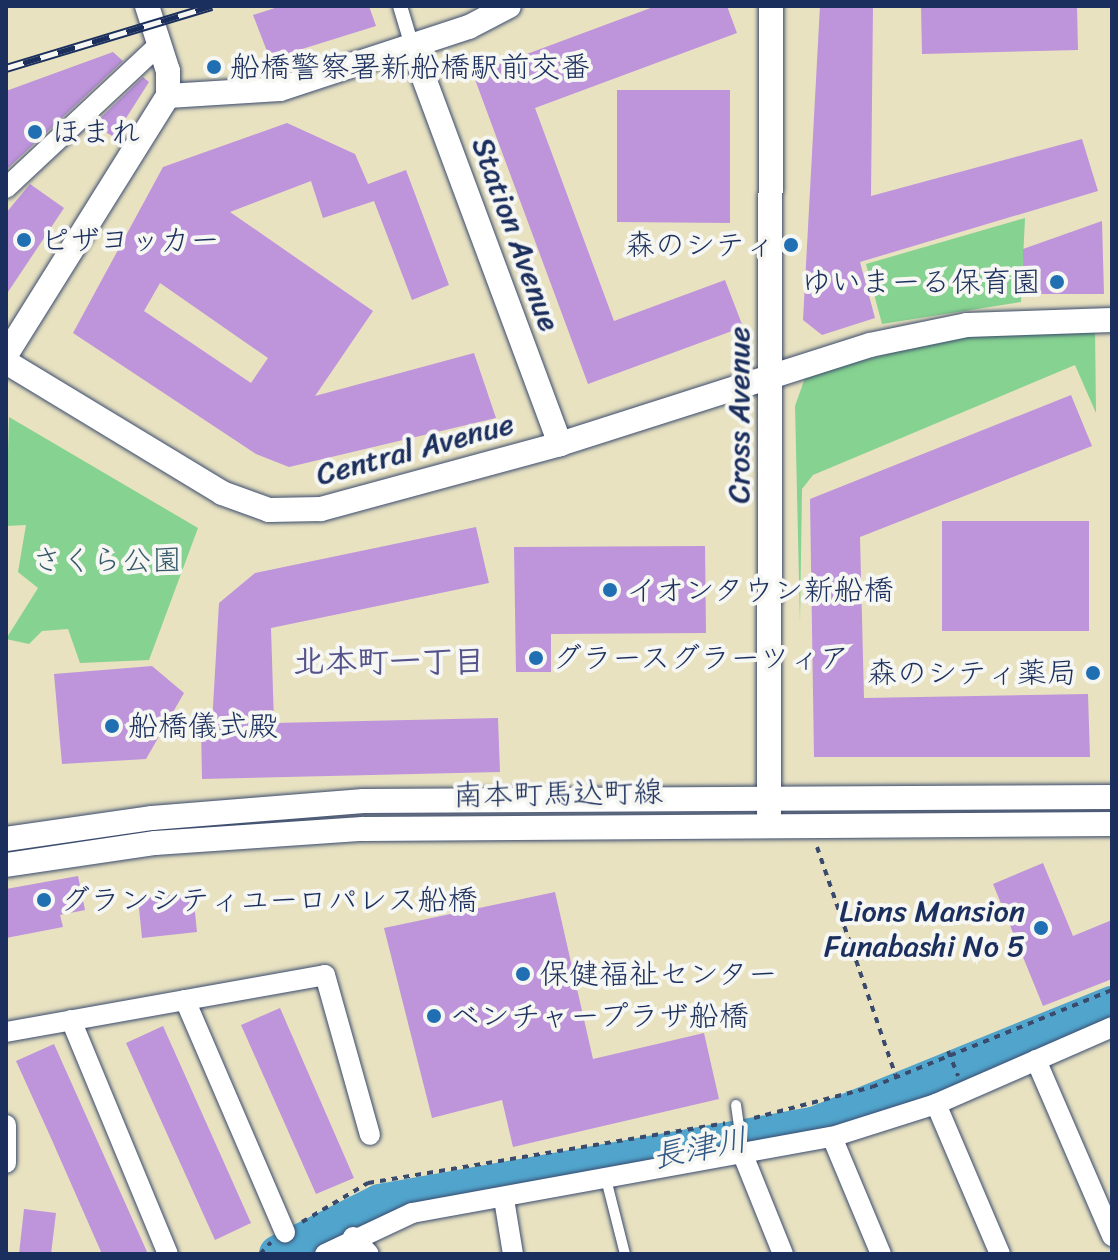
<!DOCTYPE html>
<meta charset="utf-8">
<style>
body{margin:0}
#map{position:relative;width:1118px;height:1260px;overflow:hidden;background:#e8e2c1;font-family:Sriracha,"Klee One",sans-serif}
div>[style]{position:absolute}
.green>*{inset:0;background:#86d290}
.river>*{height:38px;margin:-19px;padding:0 19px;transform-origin:19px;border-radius:19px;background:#51a5cd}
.building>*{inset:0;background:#be94db}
.path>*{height:4px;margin-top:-2px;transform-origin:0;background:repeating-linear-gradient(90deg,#3a4a6d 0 6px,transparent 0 12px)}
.roads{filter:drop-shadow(0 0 2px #3a4a6d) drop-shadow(0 0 2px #3a4a6d)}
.service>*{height:10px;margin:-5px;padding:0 5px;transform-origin:5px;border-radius:5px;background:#fff}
.pedestrian>*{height:14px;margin:-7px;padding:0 7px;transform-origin:7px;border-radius:7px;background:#fff}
.minor>*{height:20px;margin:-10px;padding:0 10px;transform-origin:10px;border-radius:10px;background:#fff}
.tertiary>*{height:24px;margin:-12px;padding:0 12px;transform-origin:12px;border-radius:12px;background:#fff}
.rail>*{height:9px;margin-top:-4.5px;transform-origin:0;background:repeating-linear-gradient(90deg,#f6f6f2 0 18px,#1b2f5e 0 36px);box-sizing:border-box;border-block:2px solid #1b2f5e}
.dots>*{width:22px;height:22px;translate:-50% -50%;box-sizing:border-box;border:4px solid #f6f6f2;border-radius:50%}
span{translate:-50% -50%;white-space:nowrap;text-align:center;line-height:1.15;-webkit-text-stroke:8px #f6f6f2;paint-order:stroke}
.poi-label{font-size:30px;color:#1b2f5e}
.left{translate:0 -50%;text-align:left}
.right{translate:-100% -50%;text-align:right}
.street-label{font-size:30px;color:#1b2f5e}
.park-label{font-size:30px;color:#36586a}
.neighbourhood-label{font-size:32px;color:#54528a;font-weight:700}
.water-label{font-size:32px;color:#2e5885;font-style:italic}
.frame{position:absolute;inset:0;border:8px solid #1b2f5e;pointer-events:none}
</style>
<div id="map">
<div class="green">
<div style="clip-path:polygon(1025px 218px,1021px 302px,882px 324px,866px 264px)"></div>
<div style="clip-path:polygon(1095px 329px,1096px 413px,1075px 365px,813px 475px,802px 489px,800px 623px,795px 406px,806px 375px,961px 335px)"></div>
<div style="clip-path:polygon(9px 417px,198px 528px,149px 660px,80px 663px,68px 629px,42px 631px,29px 644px,6px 639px,38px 588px,18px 572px,26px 525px,6px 526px)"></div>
</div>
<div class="river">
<div style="left:278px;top:1254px;width:114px;rotate:-26.6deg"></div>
<div style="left:380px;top:1203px;width:443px;rotate:-10.1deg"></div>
<div style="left:816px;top:1125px;width:319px;rotate:-22.1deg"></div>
</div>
<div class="building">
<div style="clip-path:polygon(281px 6px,369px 6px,376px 26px,270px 59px,253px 15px)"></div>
<div style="clip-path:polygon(656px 6px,727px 6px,737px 33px,535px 108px,614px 321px,725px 280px,743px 327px,588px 384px,473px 74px)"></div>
<div style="clip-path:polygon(820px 6px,873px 6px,871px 196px,1082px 139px,1098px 191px,860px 262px,875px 318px,822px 335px,803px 320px)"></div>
<div style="clip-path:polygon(921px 6px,1077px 6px,1078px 50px,922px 54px)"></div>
<div style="clip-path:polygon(113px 52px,123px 61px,6px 170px,6px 91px)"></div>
<div style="clip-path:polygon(143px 77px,149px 82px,114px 137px,93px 125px)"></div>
<div style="clip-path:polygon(617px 90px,730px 90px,730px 223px,617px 222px)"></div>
<div style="clip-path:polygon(evenodd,287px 123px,355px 154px,368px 184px,406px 170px,449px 285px,412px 300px,374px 201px,323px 218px,311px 181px,230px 212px,373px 311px,315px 396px,474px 353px,496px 418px,289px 467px,256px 454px,73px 333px,163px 167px,287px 123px,160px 283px,268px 358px,251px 383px,144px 311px,160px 283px)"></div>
<div style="clip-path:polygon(30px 184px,64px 208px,6px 295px,6px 213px)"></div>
<div style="clip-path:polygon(1102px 221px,1104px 294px,1023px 294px,1023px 249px)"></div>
<div style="clip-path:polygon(1071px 395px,1092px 446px,860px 537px,864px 698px,1088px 694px,1090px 757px,814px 757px,810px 499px)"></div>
<div style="clip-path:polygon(942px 521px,1089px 521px,1089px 631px,942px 631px)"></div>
<div style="clip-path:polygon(476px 527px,489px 583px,271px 628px,274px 723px,498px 718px,500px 772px,202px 779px,201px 724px,212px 724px,219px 603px,255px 573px)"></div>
<div style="clip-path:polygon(705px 546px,706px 633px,551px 634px,551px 672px,516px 672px,514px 547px)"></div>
<div style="clip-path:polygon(152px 666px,184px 693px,146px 759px,62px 764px,54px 674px)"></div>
<div style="clip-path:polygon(1043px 863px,1073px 936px,1112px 920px,1112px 979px,1043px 1006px,993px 884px)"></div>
<div style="clip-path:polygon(78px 876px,85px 910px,60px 915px,63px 927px,6px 938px,6px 889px)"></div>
<div style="clip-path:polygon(555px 892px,593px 1059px,704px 1033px,719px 1099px,513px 1147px,502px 1100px,432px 1118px,384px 928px)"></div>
<div style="clip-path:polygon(193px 893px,197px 932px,142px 938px,138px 898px)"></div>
<div style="clip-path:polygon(280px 1008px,354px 1178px,316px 1194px,241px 1025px)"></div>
<div style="clip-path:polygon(163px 1026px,251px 1223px,215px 1240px,126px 1043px)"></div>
<div style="clip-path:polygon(54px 1044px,148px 1254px,102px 1254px,51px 1138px,16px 1061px)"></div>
<div style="clip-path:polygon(24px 1209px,56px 1213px,51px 1254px,19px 1254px)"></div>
</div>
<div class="path">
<div style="left:817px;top:847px;width:242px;rotate:71deg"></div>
<div style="left:948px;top:1051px;width:27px;rotate:68deg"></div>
<div style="left:754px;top:1118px;width:122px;rotate:-14.7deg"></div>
<div style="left:872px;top:1087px;width:259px;rotate:-22deg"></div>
<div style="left:302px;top:1222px;width:77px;rotate:-30.6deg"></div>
<div style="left:368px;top:1183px;width:362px;rotate:-9.5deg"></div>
<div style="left:260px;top:1254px;width:16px;rotate:-47deg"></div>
</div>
<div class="roads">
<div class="service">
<div style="left:736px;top:1105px;width:50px;rotate:82deg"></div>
<div style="left:607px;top:1183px;width:73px;rotate:75.8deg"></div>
</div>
<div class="pedestrian">
<div style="left:400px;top:6px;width:42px;rotate:73.3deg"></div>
</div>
<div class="minor">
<div style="left:6px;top:188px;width:209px;rotate:-43.1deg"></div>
<div style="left:185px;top:1000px;width:253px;rotate:66.7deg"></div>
<div style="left:71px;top:1020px;width:253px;rotate:67.5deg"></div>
<div style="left:6px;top:1032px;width:324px;rotate:-10.1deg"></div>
<div style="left:325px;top:975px;width:166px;rotate:74.3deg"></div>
<div style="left:1036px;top:1060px;width:192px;rotate:66.6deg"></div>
<div style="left:936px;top:1104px;width:163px;rotate:66.9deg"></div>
<div style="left:6px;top:1125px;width:38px;rotate:90deg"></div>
<div style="left:832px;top:1137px;width:127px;rotate:67.3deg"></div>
<div style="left:743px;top:1155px;width:107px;rotate:68deg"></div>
<div style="left:504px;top:1199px;width:56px;rotate:80.7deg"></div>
<div style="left:353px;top:1237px;width:23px;rotate:47deg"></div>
<div style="left:325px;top:1254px;width:96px;rotate:-25.2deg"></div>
<div style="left:412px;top:1213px;width:427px;rotate:-10.3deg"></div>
<div style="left:832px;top:1137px;width:109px;rotate:-17.6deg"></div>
<div style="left:936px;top:1104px;width:192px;rotate:-23.6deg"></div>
</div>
<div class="tertiary">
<div style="left:412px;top:46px;width:425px;rotate:69.6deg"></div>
<div style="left:168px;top:96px;width:112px;rotate:-3.6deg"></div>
<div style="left:280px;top:89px;width:199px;rotate:-18.2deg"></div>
<div style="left:469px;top:27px;width:45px;rotate:-27.7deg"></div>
<div style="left:6px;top:355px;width:305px;rotate:-58deg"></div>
<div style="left:168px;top:96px;width:25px;rotate:-90deg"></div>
<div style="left:168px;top:71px;width:68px;rotate:-107.9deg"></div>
<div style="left:6px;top:362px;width:253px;rotate:31.2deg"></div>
<div style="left:222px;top:493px;width:50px;rotate:19.9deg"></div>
<div style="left:269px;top:510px;width:52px;rotate:-1.1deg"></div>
<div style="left:321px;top:509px;width:248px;rotate:-15.2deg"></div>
<div style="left:560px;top:444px;width:325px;rotate:-17.7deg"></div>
<div style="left:870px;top:345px;width:99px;rotate:-11.7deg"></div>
<div style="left:967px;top:325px;width:145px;rotate:-2deg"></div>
<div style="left:769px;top:813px;width:807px;rotate:-89.86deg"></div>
<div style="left:6px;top:839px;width:148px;rotate:-8.2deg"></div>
<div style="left:152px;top:818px;width:212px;rotate:-4.6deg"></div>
<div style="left:363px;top:801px;width:749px;rotate:-0.31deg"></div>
<div style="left:6px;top:865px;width:151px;rotate:-8.4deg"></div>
<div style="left:155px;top:843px;width:208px;rotate:-3.9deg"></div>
<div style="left:363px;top:829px;width:749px;rotate:-0.38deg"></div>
</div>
</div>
<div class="rail">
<div style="left:6px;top:68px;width:215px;rotate:-16.8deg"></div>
</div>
<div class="dots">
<div style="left:214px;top:67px;background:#1f6fb2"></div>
<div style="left:35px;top:132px;background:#1f6fb2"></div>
<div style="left:24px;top:240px;background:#1f6fb2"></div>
<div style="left:791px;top:245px;background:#1f6fb2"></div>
<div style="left:1057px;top:282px;background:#1f6fb2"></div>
<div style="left:610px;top:590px;background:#1f6fb2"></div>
<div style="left:536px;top:658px;background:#1f6fb2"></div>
<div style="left:1093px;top:673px;background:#1f6fb2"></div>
<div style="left:112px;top:726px;background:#1f6fb2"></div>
<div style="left:44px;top:900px;background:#1f6fb2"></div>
<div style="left:1041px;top:928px;background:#1f6fb2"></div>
<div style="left:523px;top:974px;background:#1f6fb2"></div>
<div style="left:434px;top:1016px;background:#1f6fb2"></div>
</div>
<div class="poi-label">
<span class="left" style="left:230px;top:67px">船橋警察署新船橋駅前交番</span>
<span class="left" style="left:51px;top:132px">ほまれ</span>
<span class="left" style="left:40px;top:240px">ピザヨッカー</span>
<span class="right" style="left:775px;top:245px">森のシティ</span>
<span class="right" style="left:1041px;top:282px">ゆいまーる保育園</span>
<span class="left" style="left:626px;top:590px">イオンタウン新船橋</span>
<span class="left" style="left:552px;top:658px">グラースグラーツィア</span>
<span class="right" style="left:1077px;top:673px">森のシティ薬局</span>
<span class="left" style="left:128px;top:726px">船橋儀式殿</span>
<span class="left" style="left:60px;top:900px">グランシティユーロパレス船橋</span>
<span class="right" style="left:1025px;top:928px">Lions Mansion<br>Funabashi No 5</span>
<span class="left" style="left:539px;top:974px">保健福祉センター</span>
<span class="left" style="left:450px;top:1016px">ベンチャープラザ船橋</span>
</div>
<div class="street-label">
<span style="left:516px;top:234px;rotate:70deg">Station Avenue</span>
<span style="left:739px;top:415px;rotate:-90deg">Cross Avenue</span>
<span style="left:415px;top:449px;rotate:-15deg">Central Avenue</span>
<span style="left:558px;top:794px;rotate:-1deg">南本町馬込町線</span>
</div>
<div class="park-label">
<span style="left:107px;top:560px">さくら公園</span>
</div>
<div class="neighbourhood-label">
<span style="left:389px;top:662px">北本町一丁目</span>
</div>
<div class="water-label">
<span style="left:700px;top:1149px;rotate:-11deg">長津川</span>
</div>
<div class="frame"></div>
</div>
